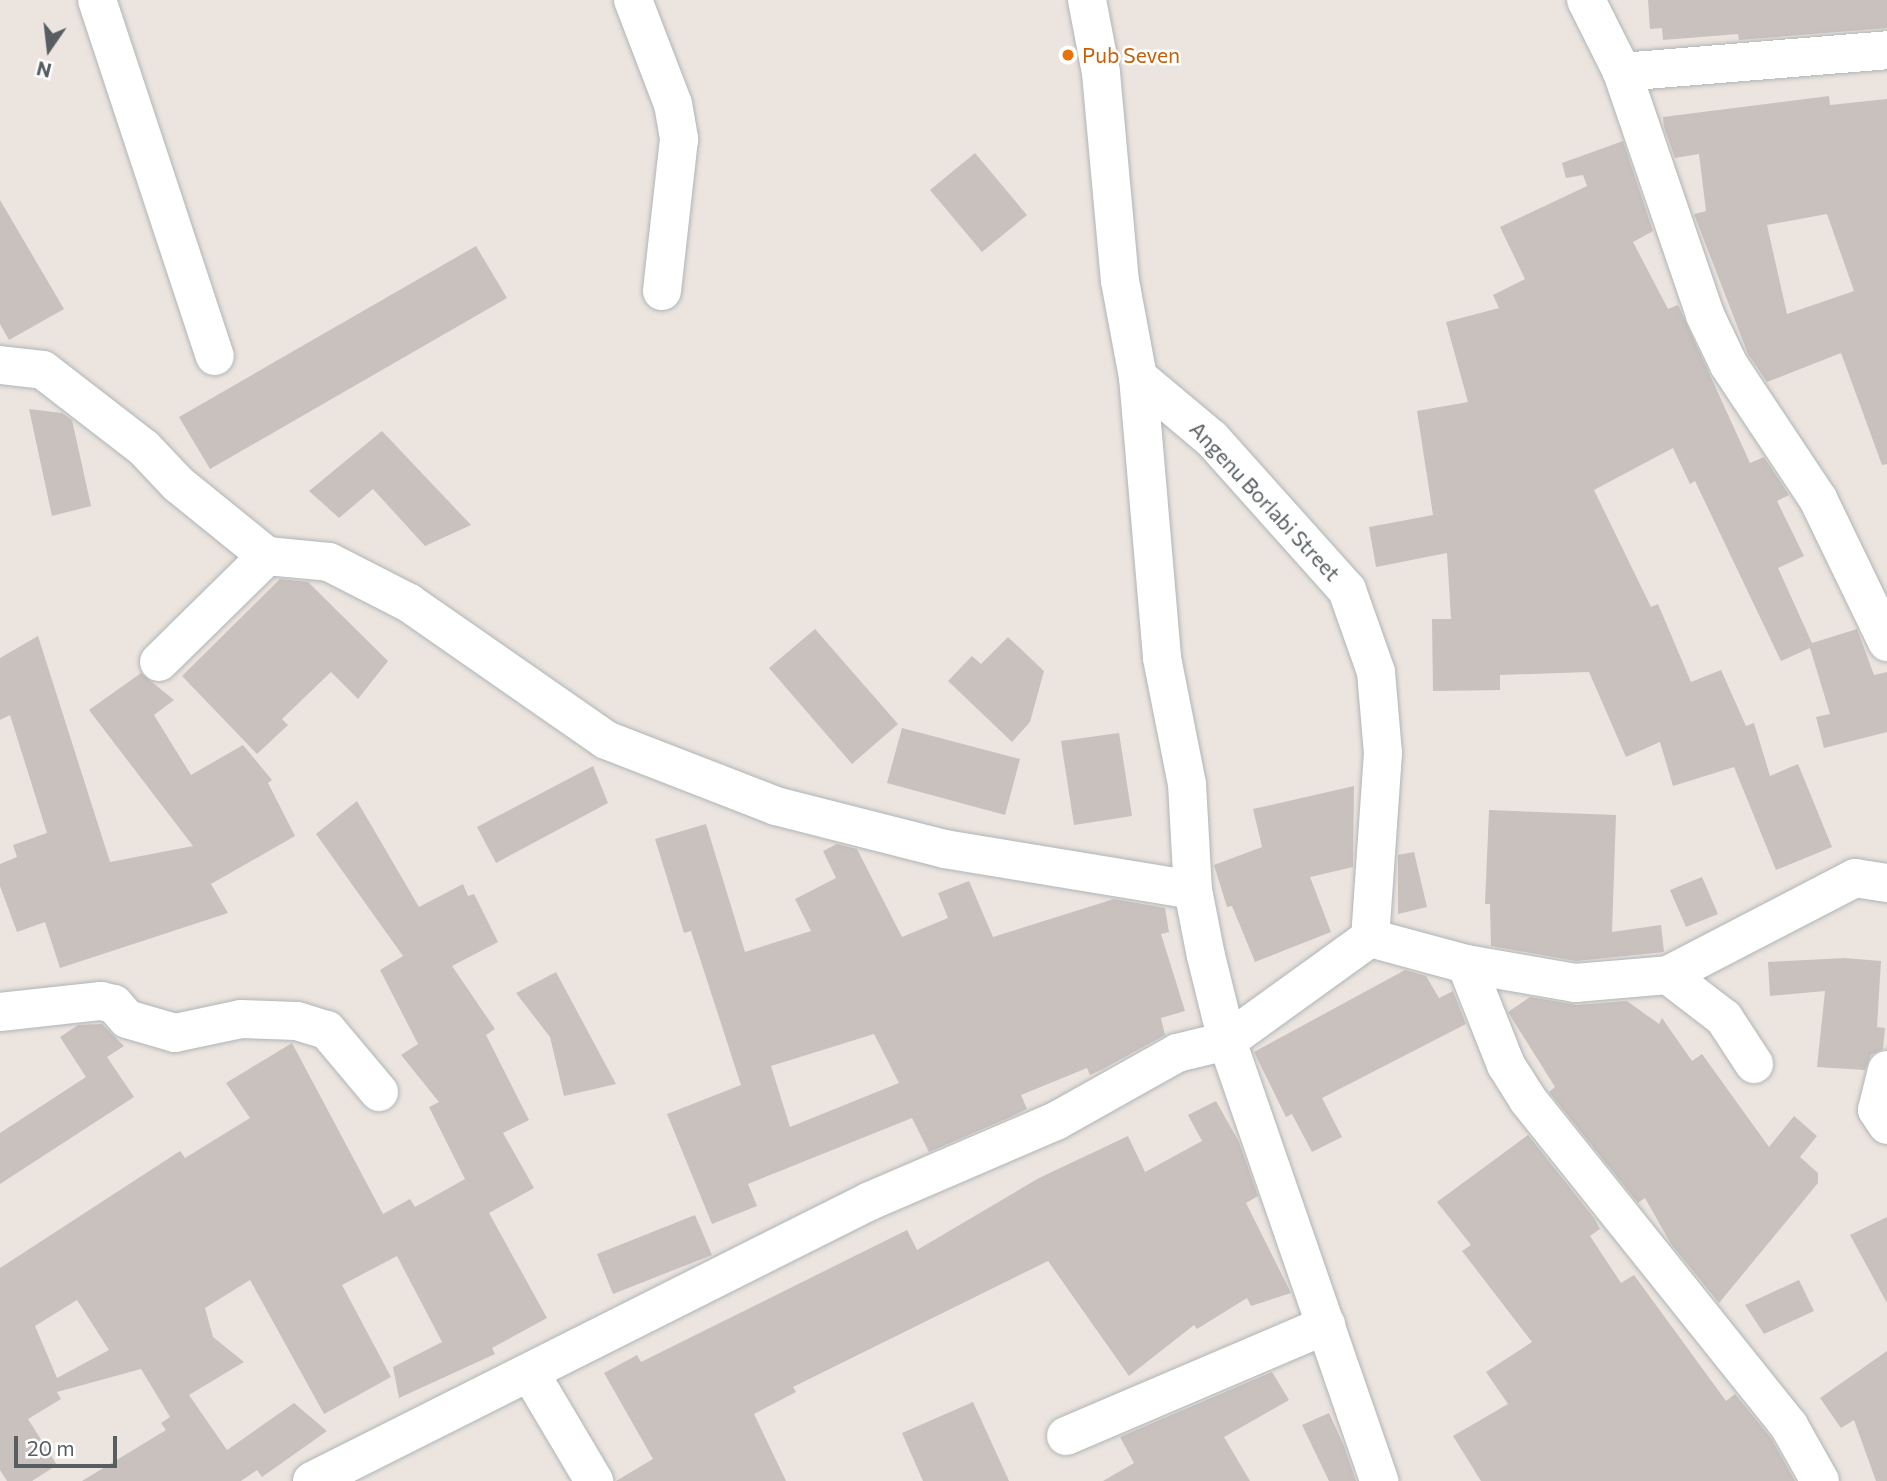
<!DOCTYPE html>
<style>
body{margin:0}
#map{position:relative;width:1887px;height:1481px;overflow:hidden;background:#ece4de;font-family:Commissioner,sans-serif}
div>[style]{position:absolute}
.building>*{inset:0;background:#c9c1bd}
.roads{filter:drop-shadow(0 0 2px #afb5b8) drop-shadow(0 0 2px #afb5b8)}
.minor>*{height:38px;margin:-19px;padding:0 19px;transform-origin:19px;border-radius:19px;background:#fff}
.dots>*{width:19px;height:19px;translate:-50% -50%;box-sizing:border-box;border:4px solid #fff;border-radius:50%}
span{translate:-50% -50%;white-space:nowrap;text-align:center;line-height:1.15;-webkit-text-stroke:5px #fff;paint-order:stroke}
.food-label{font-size:21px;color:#c56008}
.left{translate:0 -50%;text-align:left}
.street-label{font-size:21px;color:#575e61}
.north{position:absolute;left:14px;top:14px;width:70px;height:70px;-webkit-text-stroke:5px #fff;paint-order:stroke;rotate:194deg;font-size:19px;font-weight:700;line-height:28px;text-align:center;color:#575e61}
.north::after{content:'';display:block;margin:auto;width:24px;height:32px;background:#575e61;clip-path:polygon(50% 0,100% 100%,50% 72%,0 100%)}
.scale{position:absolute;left:14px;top:1436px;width:103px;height:32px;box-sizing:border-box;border:4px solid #575e61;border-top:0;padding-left:9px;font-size:21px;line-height:24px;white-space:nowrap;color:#575e61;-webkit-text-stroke:5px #fff;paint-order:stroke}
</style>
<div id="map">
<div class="building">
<div style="clip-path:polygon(1648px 0,1887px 0,1887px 28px,1739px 40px,1738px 34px,1663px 40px,1662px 28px,1650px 29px)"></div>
<div style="clip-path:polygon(evenodd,1829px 96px,1830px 105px,1887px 99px,1887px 464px,1882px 465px,1841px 353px,1767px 382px,1748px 354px,1694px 214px,1706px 211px,1699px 154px,1675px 158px,1664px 127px,1663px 117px,1829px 96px,1827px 214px,1854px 291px,1787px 314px,1767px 225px,1827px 214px)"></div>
<div style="clip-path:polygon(1623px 141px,1653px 231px,1633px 242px,1668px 309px,1678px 305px,1750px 463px,1764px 457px,1789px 495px,1777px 501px,1804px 556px,1778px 568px,1812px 643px,1857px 629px,1874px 675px,1887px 672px,1887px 732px,1824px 748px,1816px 717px,1830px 714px,1810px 648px,1781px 661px,1695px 481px,1690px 484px,1673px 448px,1594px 490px,1651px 607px,1658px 604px,1691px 682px,1721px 670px,1746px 726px,1754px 723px,1770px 776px,1798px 764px,1832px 847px,1776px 870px,1734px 767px,1673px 786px,1660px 742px,1626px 757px,1589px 672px,1500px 675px,1500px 690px,1433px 691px,1432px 619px,1451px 619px,1447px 553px,1376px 567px,1369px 527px,1433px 515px,1417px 411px,1468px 402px,1446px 322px,1499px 308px,1493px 295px,1525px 279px,1500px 227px,1587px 186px,1583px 175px,1566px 178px,1562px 163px)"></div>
<div style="clip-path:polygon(975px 153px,1027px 215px,982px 252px,930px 190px)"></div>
<div style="clip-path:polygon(0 200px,64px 309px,9px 340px,0 324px)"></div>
<div style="clip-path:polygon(476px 246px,507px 298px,210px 469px,179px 417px)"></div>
<div style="clip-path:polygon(29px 409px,62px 413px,72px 420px,91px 506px,52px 516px)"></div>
<div style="clip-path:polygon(382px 431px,471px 525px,425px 546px,373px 489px,339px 518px,309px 491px)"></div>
<div style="clip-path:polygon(280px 579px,308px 582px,388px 661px,358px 699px,331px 672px,282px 719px,288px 725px,257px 754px,182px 676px)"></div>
<div style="clip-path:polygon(815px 629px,898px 724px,852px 764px,769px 668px)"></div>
<div style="clip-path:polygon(38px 636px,110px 862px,193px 846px,89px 710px,141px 673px,174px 700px,154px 715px,191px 775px,243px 745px,272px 780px,268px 783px,295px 836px,211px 884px,228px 913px,60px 968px,45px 922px,17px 932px,0 886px,0 864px,17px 857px,13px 845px,47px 833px,10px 715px,0 720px,0 658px)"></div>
<div style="clip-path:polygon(1008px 637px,1044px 671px,1030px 722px,1012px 742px,948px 681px,972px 656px,981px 664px)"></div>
<div style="clip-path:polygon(902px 728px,1020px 759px,1005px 815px,887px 783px)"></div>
<div style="clip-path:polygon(1119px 733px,1132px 816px,1074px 825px,1061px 741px)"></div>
<div style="clip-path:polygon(593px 766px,608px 803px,496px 863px,477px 827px)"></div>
<div style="clip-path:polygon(1354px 786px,1353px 867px,1310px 877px,1331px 932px,1255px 962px,1232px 906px,1227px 907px,1214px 865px,1262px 847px,1253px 809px)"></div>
<div style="clip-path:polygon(evenodd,357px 801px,419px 907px,463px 884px,468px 896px,474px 894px,498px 942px,452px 966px,495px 1029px,486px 1035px,529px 1120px,503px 1133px,534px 1188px,489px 1213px,547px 1318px,492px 1348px,495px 1354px,399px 1398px,393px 1367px,442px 1342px,397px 1256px,342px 1285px,391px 1377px,324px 1414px,250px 1280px,205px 1308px,213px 1337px,244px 1362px,189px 1395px,227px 1450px,294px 1403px,327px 1431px,262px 1477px,257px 1470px,241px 1481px,82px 1481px,166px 1430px,161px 1423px,170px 1417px,141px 1369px,57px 1392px,61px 1399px,28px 1419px,57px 1465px,32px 1481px,7px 1481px,0 1470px,0 1268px,180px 1151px,185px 1158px,250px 1118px,226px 1083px,292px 1043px,383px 1214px,410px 1199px,415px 1207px,465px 1179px,429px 1107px,439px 1102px,401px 1055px,418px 1044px,380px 970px,403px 956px,316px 834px,357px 801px,77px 1300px,109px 1350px,57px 1378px,35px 1326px,77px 1300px)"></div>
<div style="clip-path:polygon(1489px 810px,1616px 815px,1612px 932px,1661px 925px,1664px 952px,1576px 961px,1491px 946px,1490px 904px,1485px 904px)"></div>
<div style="clip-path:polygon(evenodd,706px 824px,745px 952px,811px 931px,795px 899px,836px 878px,823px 851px,837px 844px,857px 849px,902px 937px,948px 918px,938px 893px,969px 881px,993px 937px,1114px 899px,1165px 908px,1169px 932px,1161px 934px,1185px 1011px,1161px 1018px,1165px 1035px,1103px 1069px,1090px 1075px,1087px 1068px,1021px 1095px,1027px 1109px,1008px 1118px,929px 1152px,912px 1118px,748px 1184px,757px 1206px,712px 1224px,667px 1114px,741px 1085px,691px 931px,684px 933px,655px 839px,706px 824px,874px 1034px,899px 1083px,790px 1127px,771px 1066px,874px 1034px)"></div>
<div style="clip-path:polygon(1414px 852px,1427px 907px,1398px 914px,1398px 855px)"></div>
<div style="clip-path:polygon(1702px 877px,1718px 914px,1686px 927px,1670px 890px)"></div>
<div style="clip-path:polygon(1844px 958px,1881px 961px,1877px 1027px,1885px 1028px,1883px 1049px,1871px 1055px,1865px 1070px,1817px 1067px,1825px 991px,1770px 996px,1768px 962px)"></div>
<div style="clip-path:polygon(1405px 970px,1426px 976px,1439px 998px,1453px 991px,1466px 1024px,1322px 1098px,1342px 1137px,1312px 1152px,1292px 1114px,1286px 1117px,1254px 1052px)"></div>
<div style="clip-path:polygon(556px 972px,616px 1084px,564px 1096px,550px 1037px,516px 993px)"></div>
<div style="clip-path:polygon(1530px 997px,1577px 1005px,1627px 1001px,1659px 1024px,1662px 1018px,1692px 1061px,1702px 1054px,1769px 1147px,1794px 1116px,1817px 1136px,1800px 1157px,1818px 1173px,1818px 1183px,1719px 1303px,1671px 1244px,1645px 1198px,1638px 1203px,1549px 1092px,1555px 1087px,1508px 1012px)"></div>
<div style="clip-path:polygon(102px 1024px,124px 1046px,107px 1057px,134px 1097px,0 1184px,0 1133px,86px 1077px,60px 1037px,78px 1025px)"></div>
<div style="clip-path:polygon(1216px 1101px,1239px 1142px,1258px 1196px,1246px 1203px,1291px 1293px,1251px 1306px,1247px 1298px,1197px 1329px,1194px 1325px,1129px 1376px,1048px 1261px,793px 1387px,796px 1392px,754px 1414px,786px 1481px,616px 1481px,653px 1459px,604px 1373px,637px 1355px,641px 1362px,907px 1230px,917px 1250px,1039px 1178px,1128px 1136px,1145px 1172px,1202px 1141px,1188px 1115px)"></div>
<div style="clip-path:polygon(1528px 1135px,1594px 1218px,1600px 1229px,1590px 1236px,1621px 1283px,1634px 1275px,1726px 1401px,1735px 1394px,1771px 1438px,1795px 1481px,1481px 1481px,1453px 1436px,1508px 1404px,1486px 1372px,1532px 1342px,1462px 1251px,1471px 1245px,1437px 1202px)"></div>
<div style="clip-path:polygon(695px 1215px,712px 1255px,613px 1294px,597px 1254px)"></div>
<div style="clip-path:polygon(1887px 1217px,1887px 1303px,1850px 1235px)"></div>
<div style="clip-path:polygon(1799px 1280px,1814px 1311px,1764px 1334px,1745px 1305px)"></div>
<div style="clip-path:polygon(1887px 1351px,1887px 1481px,1876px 1481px,1854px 1420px,1841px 1428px,1820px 1398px)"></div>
<div style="clip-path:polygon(1272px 1372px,1289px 1400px,1224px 1437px,1250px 1481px,1103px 1481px,1134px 1463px,1120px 1437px)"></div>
<div style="clip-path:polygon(973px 1402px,1009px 1481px,923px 1481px,902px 1433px)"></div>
<div style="clip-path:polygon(1329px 1413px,1344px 1446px,1356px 1481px,1329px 1481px,1302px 1425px)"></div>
</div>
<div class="roads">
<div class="minor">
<div style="left:97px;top:0;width:375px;rotate:71.7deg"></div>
<div style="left:633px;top:0;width:111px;rotate:69deg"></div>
<div style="left:673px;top:104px;width:36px;rotate:80deg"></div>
<div style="left:679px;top:139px;width:153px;rotate:96.4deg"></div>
<div style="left:1087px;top:0;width:74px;rotate:79.1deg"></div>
<div style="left:1101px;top:73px;width:209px;rotate:84.8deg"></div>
<div style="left:1120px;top:281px;width:98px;rotate:79.4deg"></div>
<div style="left:1138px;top:377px;width:282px;rotate:85.1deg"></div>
<div style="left:1162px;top:658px;width:128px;rotate:78.8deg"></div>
<div style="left:1187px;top:784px;width:106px;rotate:86.8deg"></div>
<div style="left:1193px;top:890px;width:67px;rotate:78.9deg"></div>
<div style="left:1206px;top:956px;width:88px;rotate:76.1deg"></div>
<div style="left:1227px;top:1041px;width:466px;rotate:70.9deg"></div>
<div style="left:1586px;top:0;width:80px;rotate:63.4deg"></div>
<div style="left:1622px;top:72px;width:257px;rotate:71.1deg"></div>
<div style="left:1705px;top:315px;width:55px;rotate:64.4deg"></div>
<div style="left:1729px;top:365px;width:161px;rotate:56.4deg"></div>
<div style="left:1818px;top:499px;width:159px;rotate:64.2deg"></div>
<div style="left:1622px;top:72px;width:266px;rotate:-4.7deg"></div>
<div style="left:0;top:365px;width:43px;rotate:6.6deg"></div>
<div style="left:43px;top:370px;width:128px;rotate:37.7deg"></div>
<div style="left:144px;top:448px;width:50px;rotate:46.6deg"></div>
<div style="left:178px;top:484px;width:114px;rotate:39deg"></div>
<div style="left:1138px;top:377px;width:97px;rotate:40deg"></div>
<div style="left:1212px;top:439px;width:203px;rotate:48.2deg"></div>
<div style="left:1347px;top:590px;width:87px;rotate:70.5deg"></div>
<div style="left:1376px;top:672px;width:81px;rotate:85.1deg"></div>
<div style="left:1383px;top:753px;width:185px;rotate:94deg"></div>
<div style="left:159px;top:662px;width:151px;rotate:-44.5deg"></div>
<div style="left:267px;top:556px;width:62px;rotate:5.5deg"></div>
<div style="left:329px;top:562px;width:90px;rotate:27.1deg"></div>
<div style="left:409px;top:603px;width:240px;rotate:34.8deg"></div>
<div style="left:606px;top:740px;width:182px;rotate:21.2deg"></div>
<div style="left:776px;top:806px;width:174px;rotate:14.3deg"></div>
<div style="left:945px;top:849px;width:251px;rotate:9.4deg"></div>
<div style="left:1370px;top:938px;width:99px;rotate:15.2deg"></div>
<div style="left:1466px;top:964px;width:111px;rotate:9.9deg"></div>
<div style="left:1575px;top:983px;width:93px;rotate:-4.9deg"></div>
<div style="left:1668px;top:975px;width:211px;rotate:-27.4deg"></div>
<div style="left:1855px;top:878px;width:32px;rotate:9deg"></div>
<div style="left:1466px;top:964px;width:109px;rotate:68.4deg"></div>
<div style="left:1506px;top:1065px;width:41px;rotate:57.8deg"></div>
<div style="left:1528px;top:1100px;width:418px;rotate:51.3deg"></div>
<div style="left:1789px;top:1426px;width:63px;rotate:60.6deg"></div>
<div style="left:1668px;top:975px;width:71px;rotate:37.5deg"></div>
<div style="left:1724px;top:1018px;width:55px;rotate:56.9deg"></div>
<div style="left:0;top:1012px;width:102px;rotate:-6.2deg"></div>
<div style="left:101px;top:1001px;width:13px;rotate:13deg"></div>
<div style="left:114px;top:1004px;width:20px;rotate:49deg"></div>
<div style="left:127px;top:1019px;width:50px;rotate:16.3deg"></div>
<div style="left:175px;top:1033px;width:67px;rotate:-12deg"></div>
<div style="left:241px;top:1019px;width:56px;rotate:2deg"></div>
<div style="left:297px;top:1021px;width:31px;rotate:17deg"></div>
<div style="left:327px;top:1030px;width:81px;rotate:50deg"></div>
<div style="left:1887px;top:1070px;width:41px;rotate:104deg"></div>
<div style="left:1877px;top:1110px;width:18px;rotate:56deg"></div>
<div style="left:530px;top:1373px;width:126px;rotate:59.3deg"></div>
<div style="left:1066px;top:1436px;width:283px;rotate:-23.1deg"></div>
<div style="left:312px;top:1481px;width:624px;rotate:-26.65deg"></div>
<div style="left:870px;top:1201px;width:202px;rotate:-23.3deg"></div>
<div style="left:1056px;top:1121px;width:139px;rotate:-29.3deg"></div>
<div style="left:1177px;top:1053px;width:51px;rotate:-13.5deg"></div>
<div style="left:1227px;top:1041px;width:176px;rotate:-35.8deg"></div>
</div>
</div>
<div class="dots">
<div style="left:1068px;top:55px;background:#e8710a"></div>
</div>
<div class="food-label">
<span class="left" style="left:1082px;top:55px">Pub Seven</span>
</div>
<div class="street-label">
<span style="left:1265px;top:501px;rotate:47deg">Angenu Borlabi Street</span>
</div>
<div class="north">N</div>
<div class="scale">20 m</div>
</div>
